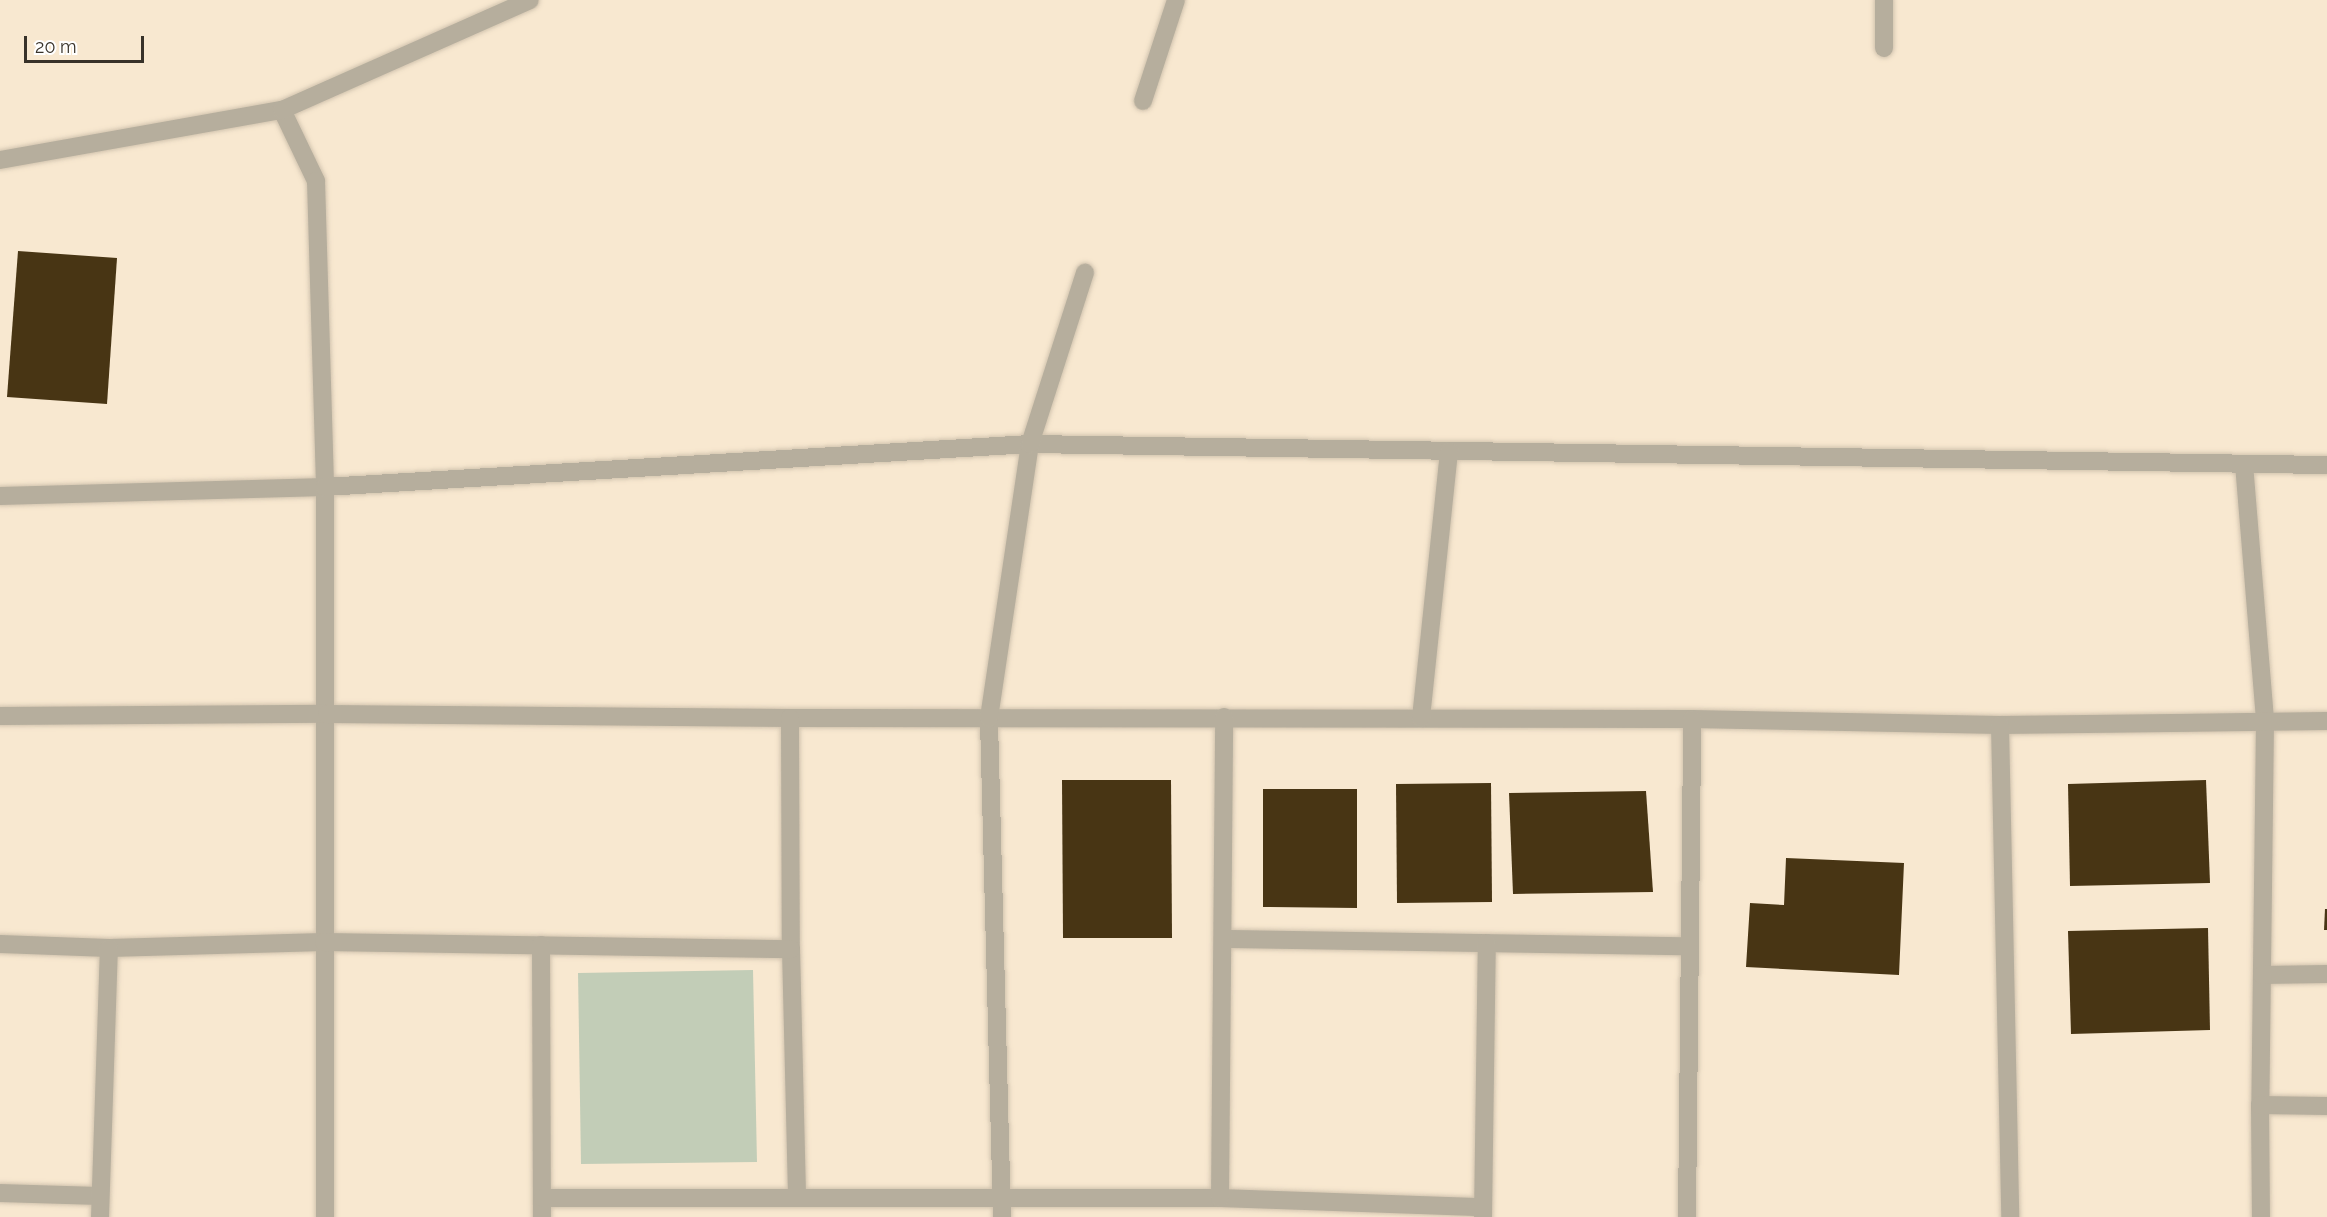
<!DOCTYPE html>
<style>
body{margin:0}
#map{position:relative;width:2327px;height:1217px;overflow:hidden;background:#f8e8d0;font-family:Raleway,sans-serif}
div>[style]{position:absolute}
.green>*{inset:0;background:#c2cdb7}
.building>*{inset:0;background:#483514}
.roads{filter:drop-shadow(0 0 2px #d2c4af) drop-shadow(0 0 2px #d2c4af)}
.street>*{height:18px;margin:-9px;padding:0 9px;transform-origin:9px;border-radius:9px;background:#b6ae9d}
span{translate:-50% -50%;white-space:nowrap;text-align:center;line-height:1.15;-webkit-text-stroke:6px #fff;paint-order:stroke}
.scale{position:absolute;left:24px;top:36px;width:120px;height:27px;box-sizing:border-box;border:3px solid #383229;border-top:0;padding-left:8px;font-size:18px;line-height:21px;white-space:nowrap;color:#383229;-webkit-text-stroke:4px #fff;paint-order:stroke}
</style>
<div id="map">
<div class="green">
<div style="clip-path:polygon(753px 970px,757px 1162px,581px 1164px,578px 973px)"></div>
</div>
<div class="building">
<div style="clip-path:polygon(18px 251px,117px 258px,107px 404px,7px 397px)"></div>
<div style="clip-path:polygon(1062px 780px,1171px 780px,1172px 938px,1063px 938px)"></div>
<div style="clip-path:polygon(2206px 780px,2210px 883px,2070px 886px,2068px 784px)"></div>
<div style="clip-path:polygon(1491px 783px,1492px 902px,1397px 903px,1396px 784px)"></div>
<div style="clip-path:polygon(1263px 789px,1357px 789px,1357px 908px,1263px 907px)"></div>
<div style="clip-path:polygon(1646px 791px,1653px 892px,1513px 894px,1509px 793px)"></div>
<div style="clip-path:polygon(1786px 858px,1904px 863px,1899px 975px,1746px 967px,1750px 903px,1784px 905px)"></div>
<div style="clip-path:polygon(2325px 909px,2327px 909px,2327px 930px,2324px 930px)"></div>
<div style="clip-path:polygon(2208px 928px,2210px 1030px,2071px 1034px,2068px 931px)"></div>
</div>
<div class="roads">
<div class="street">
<div style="left:1884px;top:0;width:48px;rotate:90deg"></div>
<div style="left:1143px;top:101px;width:106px;rotate:-71.9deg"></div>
<div style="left:282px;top:110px;width:79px;rotate:64.4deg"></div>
<div style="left:316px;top:181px;width:306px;rotate:88.3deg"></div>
<div style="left:325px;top:487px;width:730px;rotate:90deg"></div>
<div style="left:0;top:160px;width:286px;rotate:-10.1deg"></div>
<div style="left:282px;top:110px;width:271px;rotate:-23.9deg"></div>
<div style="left:2244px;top:464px;width:259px;rotate:85.3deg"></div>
<div style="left:2265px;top:722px;width:383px;rotate:90.7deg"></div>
<div style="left:2260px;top:1105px;width:112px;rotate:89.5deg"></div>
<div style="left:0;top:496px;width:325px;rotate:-1.6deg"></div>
<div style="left:325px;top:487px;width:706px;rotate:-3.49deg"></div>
<div style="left:1030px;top:444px;width:1297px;rotate:0.93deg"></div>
<div style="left:0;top:716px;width:327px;rotate:-0.4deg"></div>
<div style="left:327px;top:714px;width:463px;rotate:0.5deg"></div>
<div style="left:790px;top:718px;width:902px;rotate:0.06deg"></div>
<div style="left:1692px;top:719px;width:308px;rotate:1.1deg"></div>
<div style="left:2000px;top:725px;width:327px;rotate:-0.7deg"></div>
<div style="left:790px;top:718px;width:231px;rotate:89.8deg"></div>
<div style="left:791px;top:949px;width:249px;rotate:88.6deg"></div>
<div style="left:1421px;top:718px;width:268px;rotate:-84deg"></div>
<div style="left:2000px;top:725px;width:492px;rotate:88.8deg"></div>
<div style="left:1224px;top:939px;width:465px;rotate:0.9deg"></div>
<div style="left:0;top:944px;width:109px;rotate:2.1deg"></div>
<div style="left:109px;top:948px;width:215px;rotate:-1.6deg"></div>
<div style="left:324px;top:942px;width:467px;rotate:0.9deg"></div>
<div style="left:541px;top:945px;width:272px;rotate:89.8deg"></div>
<div style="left:2262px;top:975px;width:65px;rotate:-0.9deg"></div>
<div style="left:2260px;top:1105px;width:67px;rotate:0.9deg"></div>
<div style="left:0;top:1193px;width:99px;rotate:1.7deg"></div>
<div style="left:543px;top:1198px;width:677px"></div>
<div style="left:1220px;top:1198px;width:263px;rotate:2deg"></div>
<div style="left:1220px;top:1198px;width:481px;rotate:-89.5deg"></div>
<div style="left:100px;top:1217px;width:269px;rotate:-88.1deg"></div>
<div style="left:1002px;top:1217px;width:499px;rotate:-91.5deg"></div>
<div style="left:989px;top:718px;width:277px;rotate:-81.5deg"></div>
<div style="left:1030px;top:444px;width:180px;rotate:-72.2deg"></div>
<div style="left:1483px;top:1217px;width:274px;rotate:-89.2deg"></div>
<div style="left:1687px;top:1217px;width:498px;rotate:-89.4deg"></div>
</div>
</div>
<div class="scale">20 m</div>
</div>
